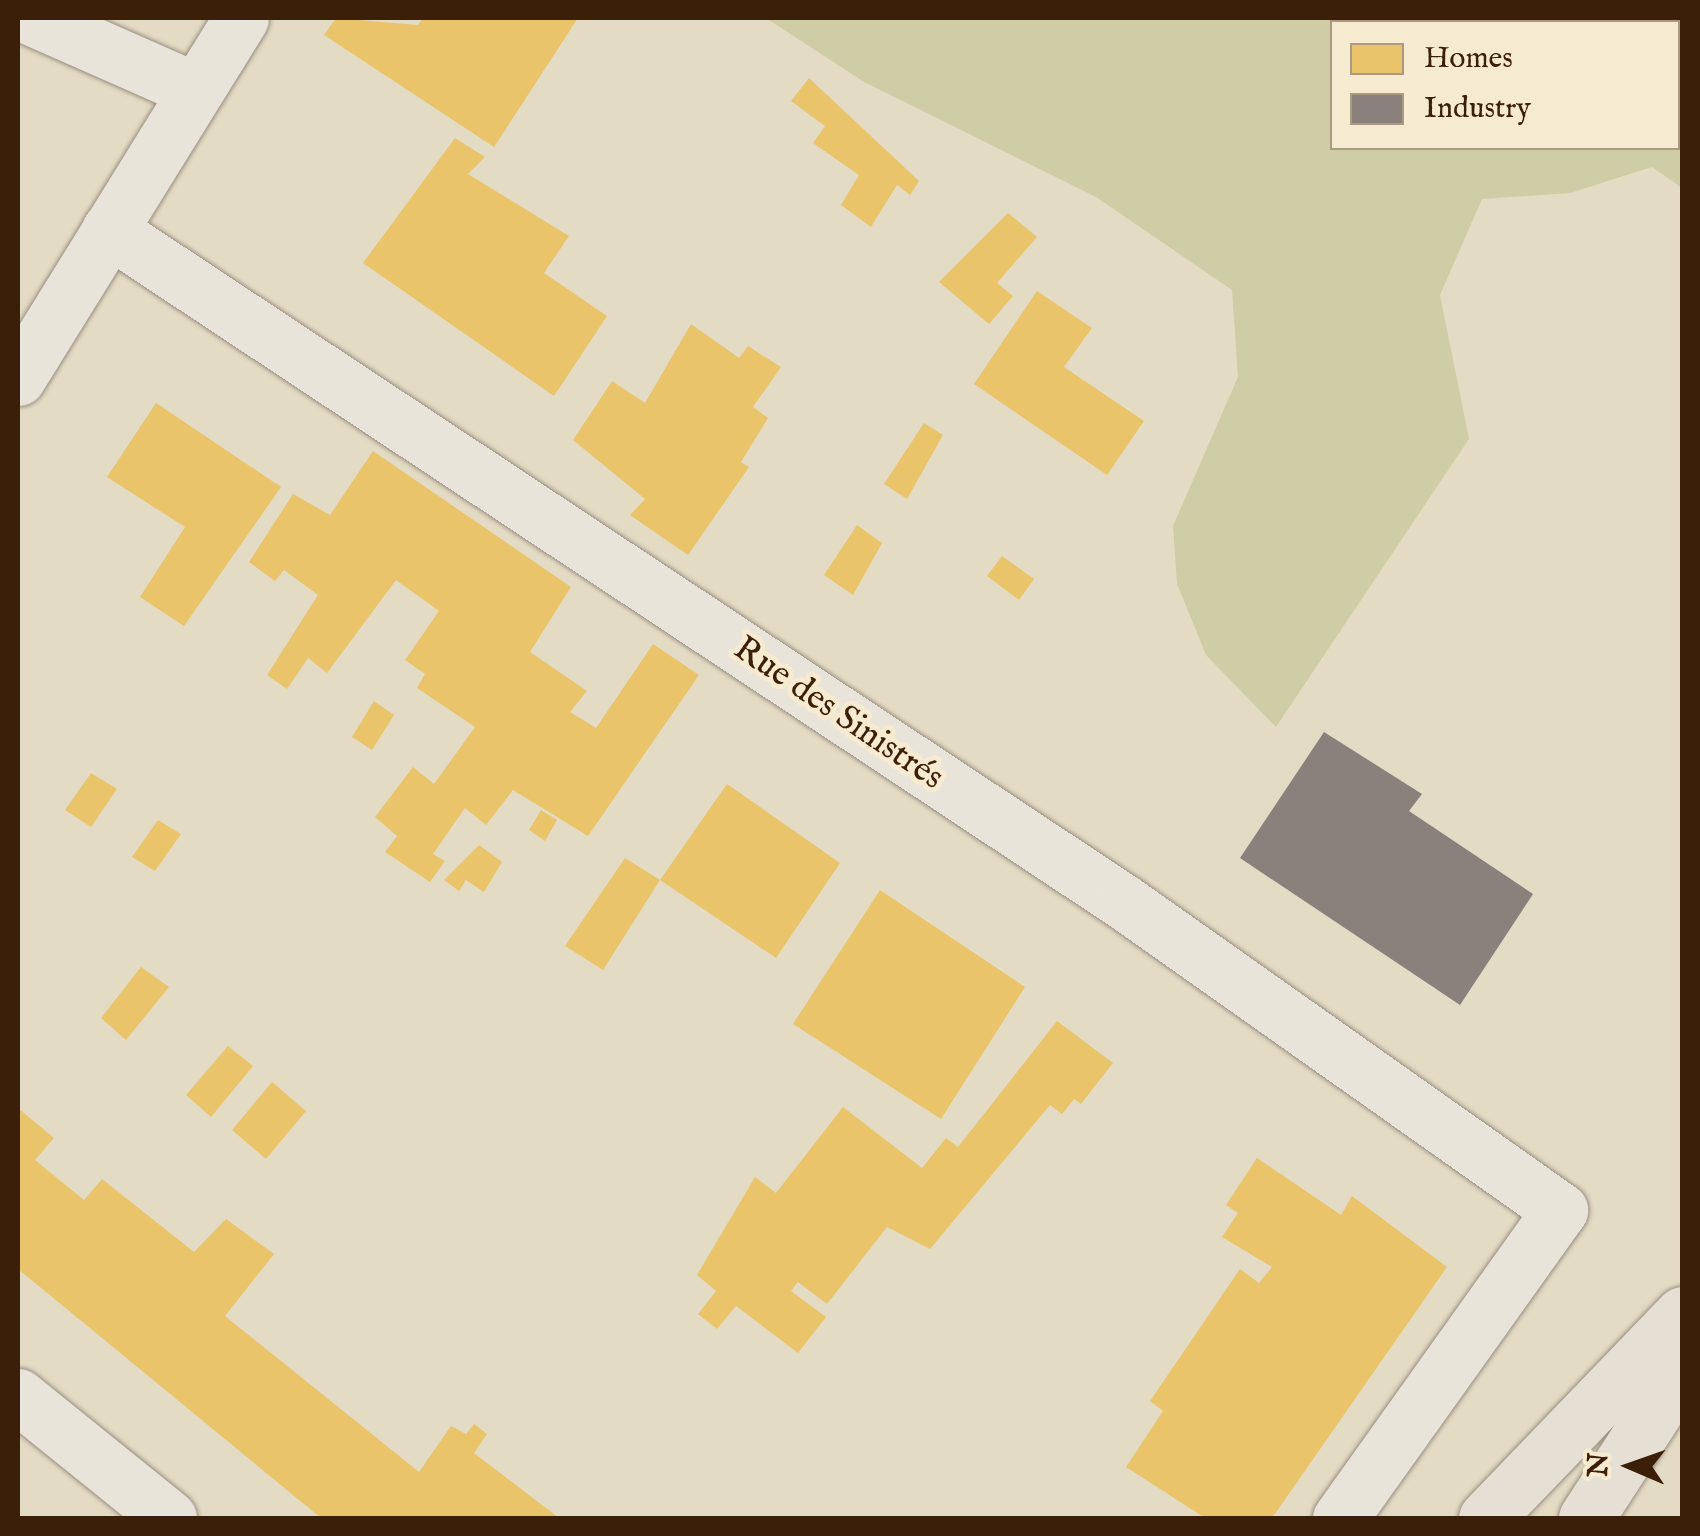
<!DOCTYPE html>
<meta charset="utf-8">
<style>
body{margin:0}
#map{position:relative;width:1700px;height:1536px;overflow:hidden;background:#e4dbc5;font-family:"IM FELL English",serif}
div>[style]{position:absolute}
.green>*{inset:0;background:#cfcda6}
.homes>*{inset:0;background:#e9c46a}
.industry>*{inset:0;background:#8a817c}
.roads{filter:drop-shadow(0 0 2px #978e7f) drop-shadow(0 0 2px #978e7f)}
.minor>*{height:55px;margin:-27.5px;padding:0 27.5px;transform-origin:27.5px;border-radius:27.5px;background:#e9e4d9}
.tertiary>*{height:55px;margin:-27.5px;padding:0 27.5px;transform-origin:27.5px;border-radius:27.5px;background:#e9e4d9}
.trunk>*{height:55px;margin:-27.5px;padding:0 27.5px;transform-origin:27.5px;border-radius:27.5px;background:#e5e0d3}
.motorway>*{height:55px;margin:-27.5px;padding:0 27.5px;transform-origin:27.5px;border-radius:27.5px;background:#e5e0d3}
span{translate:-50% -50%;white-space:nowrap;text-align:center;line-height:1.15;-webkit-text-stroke:10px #f6ebd1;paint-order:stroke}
.street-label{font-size:35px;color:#3c1f08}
.frame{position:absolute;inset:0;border:20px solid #3c1f08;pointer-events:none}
.legend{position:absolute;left:1330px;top:20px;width:350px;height:130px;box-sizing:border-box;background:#f6ebd1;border:2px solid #ac9981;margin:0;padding:12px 18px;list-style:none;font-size:30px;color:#3c1f08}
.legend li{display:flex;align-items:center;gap:20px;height:50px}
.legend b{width:50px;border:2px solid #ac9981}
.north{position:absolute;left:1580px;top:1416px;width:100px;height:100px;-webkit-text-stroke:8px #f6ebd1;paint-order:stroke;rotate:272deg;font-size:28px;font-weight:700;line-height:40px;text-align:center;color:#3c1f08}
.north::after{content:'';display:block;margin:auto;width:35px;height:45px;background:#3c1f08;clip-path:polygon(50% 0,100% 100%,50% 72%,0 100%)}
</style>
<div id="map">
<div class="green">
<div style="clip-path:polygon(evenodd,766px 18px,1682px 18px,1682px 188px,1652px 167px,1570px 193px,1482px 199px,1440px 295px,1469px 439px,1276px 727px,1206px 655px,1177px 584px,1173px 526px,1238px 377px,1232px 290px,1096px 197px,864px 82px,766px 18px,1332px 22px,1678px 22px,1678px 148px,1332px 148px,1332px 22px)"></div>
</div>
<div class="homes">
<div style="clip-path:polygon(336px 18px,418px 25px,423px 18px,578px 18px,494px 147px,324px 35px)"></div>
<div style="clip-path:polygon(809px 78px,919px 181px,910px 195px,897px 185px,871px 227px,841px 205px,859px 175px,813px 143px,825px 126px,791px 101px)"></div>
<div style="clip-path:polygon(455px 138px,485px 157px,468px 174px,569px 236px,544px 273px,607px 316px,554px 396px,363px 263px)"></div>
<div style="clip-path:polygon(1008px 213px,1037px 237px,997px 283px,1013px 296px,989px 324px,939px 282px)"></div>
<div style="clip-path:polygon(1037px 291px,1092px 328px,1064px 367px,1144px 421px,1107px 475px,974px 384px)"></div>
<div style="clip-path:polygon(691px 324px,739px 358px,748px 346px,781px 367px,753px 407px,768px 418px,741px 462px,749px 467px,688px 555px,630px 515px,645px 499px,573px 440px,612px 381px,645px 403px)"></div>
<div style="clip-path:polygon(156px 403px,281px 487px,184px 626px,140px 597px,185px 527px,107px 477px)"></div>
<div style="clip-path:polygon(924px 423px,943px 435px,907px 499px,884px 484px)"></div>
<div style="clip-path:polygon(373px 451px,571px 587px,530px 652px,587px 691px,570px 712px,596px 728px,653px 644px,699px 675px,588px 836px,513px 790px,486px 825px,465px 808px,433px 854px,445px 861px,430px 882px,385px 852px,397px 836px,375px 817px,413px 767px,434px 784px,475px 727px,417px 688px,425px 674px,405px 660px,439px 611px,396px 580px,327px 673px,308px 658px,287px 689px,267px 675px,318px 595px,284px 570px,275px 581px,249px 562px,293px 494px,330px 515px)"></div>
<div style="clip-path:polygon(857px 525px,882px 543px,853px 595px,824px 575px)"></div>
<div style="clip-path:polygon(1002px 556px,1034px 579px,1019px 600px,987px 576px)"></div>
<div style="clip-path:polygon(374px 701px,394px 715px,372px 750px,352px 737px)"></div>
<div style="clip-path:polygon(91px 773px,117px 789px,91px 827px,65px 810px)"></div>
<div style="clip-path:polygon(727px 784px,840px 863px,776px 958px,660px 880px)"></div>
<div style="clip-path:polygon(541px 810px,557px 820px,545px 841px,529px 830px)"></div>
<div style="clip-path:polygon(158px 820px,181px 834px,155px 871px,132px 857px)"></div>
<div style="clip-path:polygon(479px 845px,502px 862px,484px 892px,466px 880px,459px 891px,444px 880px)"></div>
<div style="clip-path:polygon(625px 858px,660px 880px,603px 970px,565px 946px)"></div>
<div style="clip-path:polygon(880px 890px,1025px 987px,941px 1119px,793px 1024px)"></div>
<div style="clip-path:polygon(141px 967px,169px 987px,126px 1040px,101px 1018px)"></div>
<div style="clip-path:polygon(1057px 1021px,1113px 1063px,1081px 1104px,1074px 1099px,1062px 1114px,1050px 1105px,930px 1249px,887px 1227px,827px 1304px,798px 1282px,791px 1291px,826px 1317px,798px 1353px,736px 1306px,717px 1329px,698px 1314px,716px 1291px,697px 1275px,755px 1177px,776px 1193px,843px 1107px,922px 1168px,946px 1138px,958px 1147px)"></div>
<div style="clip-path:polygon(228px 1046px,253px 1066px,211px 1117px,186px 1095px)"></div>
<div style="clip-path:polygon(272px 1082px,306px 1111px,266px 1159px,232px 1130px)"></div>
<div style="clip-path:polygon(18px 1108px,54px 1138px,35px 1160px,84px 1200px,102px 1179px,194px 1252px,226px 1219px,274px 1254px,225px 1316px,419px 1472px,451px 1426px,466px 1434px,474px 1424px,487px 1434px,474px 1453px,559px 1518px,321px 1518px,18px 1269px)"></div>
<div style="clip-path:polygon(1257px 1158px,1341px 1215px,1352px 1196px,1447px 1267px,1272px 1518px,1205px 1518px,1126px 1467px,1163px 1411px,1150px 1401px,1240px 1269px,1259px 1283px,1272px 1267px,1222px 1237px,1238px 1213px,1226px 1205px)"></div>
</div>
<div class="industry">
<div style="clip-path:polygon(1324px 732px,1422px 794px,1409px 811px,1533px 894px,1460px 1005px,1240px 858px)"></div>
</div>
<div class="roads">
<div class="minor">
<div style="left:32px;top:18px;width:178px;rotate:23.8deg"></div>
<div style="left:109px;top:230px;width:1217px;rotate:33.51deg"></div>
<div style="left:1124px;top:902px;width:534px;rotate:35.24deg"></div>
<div style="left:1560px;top:1210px;width:379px;rotate:125.5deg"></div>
<div style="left:18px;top:378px;width:423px;rotate:-58.2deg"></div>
<div style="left:18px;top:1396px;width:194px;rotate:38.9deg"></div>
</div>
<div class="tertiary">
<div style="left:1634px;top:18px;width:8px;rotate:30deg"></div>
<div style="left:1678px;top:46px;width:5px;rotate:37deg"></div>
</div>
<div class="trunk">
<div style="left:1486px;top:1518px;width:283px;rotate:-46.1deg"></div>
</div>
<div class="motorway">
<div style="left:1586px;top:1518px;width:176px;rotate:-57deg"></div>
</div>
</div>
<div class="street-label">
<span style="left:838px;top:714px;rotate:34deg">Rue des Sinistrés</span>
</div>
<div class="frame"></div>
<ul class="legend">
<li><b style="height:28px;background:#e9c46a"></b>Homes</li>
<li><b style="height:28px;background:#8a817c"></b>Industry</li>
</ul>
<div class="north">N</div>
</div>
